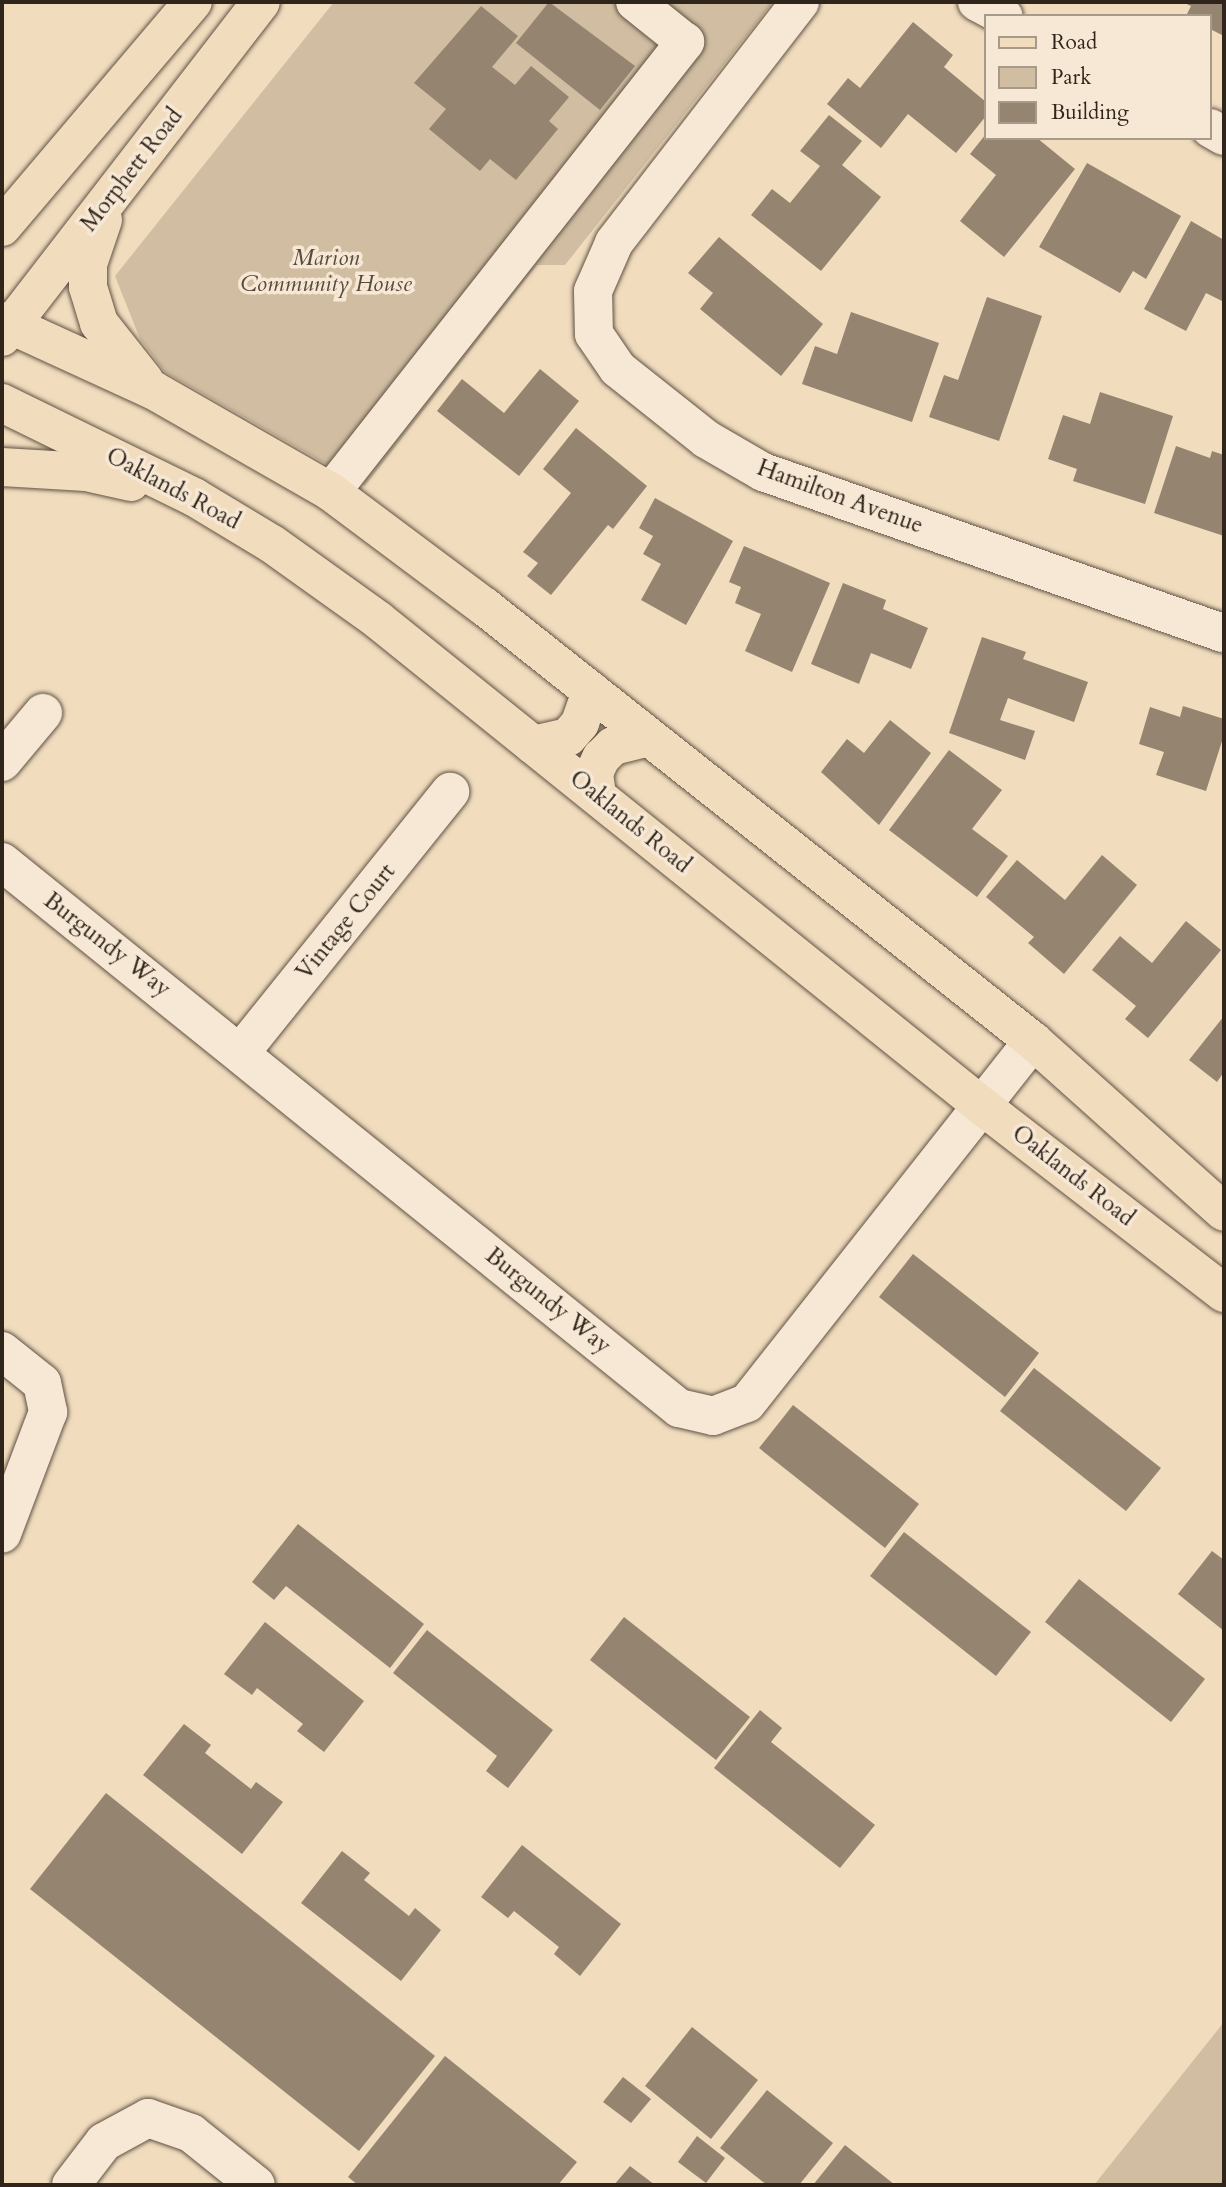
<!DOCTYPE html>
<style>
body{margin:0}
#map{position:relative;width:1226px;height:2187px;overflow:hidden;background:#f1dcbe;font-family:Cardo,serif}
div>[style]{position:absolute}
.green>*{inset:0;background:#d0bda2}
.building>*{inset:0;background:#948470}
.roads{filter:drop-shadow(0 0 2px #605344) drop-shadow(0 0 2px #605344)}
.minor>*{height:38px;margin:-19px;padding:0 19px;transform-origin:19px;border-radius:19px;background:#f6e8d5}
.major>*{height:38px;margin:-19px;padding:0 19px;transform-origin:19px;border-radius:19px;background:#f1dcbe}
span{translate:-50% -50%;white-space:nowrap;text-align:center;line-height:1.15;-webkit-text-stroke:7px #f6e8d5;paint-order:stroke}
.street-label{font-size:23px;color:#30251b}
.park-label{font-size:23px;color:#584b3d;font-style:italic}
.frame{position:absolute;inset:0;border:4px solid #30251b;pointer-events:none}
.legend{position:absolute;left:984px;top:14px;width:228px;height:126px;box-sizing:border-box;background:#f6e8d5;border:2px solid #a79a8b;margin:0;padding:9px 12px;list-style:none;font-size:21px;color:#30251b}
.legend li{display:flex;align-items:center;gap:14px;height:35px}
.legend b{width:35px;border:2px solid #a79a8b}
</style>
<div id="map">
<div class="green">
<div style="clip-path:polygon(334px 2px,773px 2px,565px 265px,537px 265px,365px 486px,165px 372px,140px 339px,115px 276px)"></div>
<div style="clip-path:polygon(1224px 2022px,1224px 2185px,1094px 2185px)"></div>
</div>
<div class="building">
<div style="clip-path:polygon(549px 2px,635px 66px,600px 110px,516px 43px)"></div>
<div style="clip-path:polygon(1182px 2px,1224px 2px,1224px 36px,1210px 29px,1210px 16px,1186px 16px,1191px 6px)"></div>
<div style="clip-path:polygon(481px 6px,518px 36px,492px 67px,515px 85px,531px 66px,569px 97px,549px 121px,558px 129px,516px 180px,490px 159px,480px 171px,429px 129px,446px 109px,414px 83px)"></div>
<div style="clip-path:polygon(913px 22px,953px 55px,944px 67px,986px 102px,986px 116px,956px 153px,908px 114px,881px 148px,827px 104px,848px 78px,860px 88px)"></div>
<div style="clip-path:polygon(829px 115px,862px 141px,842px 165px,881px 197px,821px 271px,751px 215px,772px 189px,790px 203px,820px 166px,800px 151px)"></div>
<div style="clip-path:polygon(986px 134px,986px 138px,1037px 138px,1075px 169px,1004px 257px,960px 221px,996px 175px,970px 154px)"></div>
<div style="clip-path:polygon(1087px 163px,1181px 216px,1146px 279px,1133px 271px,1120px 293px,1039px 247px)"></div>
<div style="clip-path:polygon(1191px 221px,1224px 240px,1224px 302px,1206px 293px,1186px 331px,1144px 309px)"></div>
<div style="clip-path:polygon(719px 237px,823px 324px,781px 376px,700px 309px,713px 293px,688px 273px)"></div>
<div style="clip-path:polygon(987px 297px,1042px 316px,999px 441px,929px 417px,944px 375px,958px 380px)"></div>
<div style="clip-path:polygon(851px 312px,939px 343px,912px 422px,802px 384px,815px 346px,837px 354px)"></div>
<div style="clip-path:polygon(540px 369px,579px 401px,519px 476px,437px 411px,462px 379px,504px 413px)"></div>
<div style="clip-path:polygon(1100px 392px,1173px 416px,1145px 504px,1073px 481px,1077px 469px,1048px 459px,1063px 415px,1090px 424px)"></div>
<div style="clip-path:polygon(576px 428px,647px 486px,613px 529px,608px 525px,551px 595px,527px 576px,538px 563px,523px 552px,571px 493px,543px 469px)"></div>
<div style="clip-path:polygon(1176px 446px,1210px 458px,1212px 451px,1224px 455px,1224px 536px,1154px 513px)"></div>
<div style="clip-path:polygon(655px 498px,733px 541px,686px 625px,641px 600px,661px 564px,643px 554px,653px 536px,639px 528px)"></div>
<div style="clip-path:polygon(744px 546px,830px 583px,792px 672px,745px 651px,761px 614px,735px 603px,741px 587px,729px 582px)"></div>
<div style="clip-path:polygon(843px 583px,886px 600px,883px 609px,928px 628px,911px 669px,871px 653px,859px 684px,811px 664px)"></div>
<div style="clip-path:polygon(982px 637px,1026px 652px,1023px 659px,1088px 682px,1074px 722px,1008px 698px,1000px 720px,1035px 731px,1025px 760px,949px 733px)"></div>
<div style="clip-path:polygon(1183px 706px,1224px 719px,1224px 735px,1206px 791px,1156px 775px,1164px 752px,1139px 744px,1150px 707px,1180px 717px)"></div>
<div style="clip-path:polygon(890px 720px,931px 753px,879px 825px,821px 772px,847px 739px,864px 753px)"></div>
<div style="clip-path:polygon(949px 750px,1002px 790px,972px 829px,1008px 856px,977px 897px,889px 830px)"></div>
<div style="clip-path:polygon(1102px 855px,1137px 885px,1064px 974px,1028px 943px,1034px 937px,986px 897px,1017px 860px,1065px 900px)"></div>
<div style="clip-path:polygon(1186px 921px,1221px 950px,1148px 1038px,1125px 1019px,1136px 1006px,1092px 970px,1120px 936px,1152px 963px)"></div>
<div style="clip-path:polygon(1224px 1016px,1224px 1072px,1217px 1082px,1189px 1060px)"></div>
<div style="clip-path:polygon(913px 1254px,1039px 1353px,1005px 1397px,879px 1297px)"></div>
<div style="clip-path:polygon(1034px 1368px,1161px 1468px,1126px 1511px,1000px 1411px)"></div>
<div style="clip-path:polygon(793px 1405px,919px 1504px,885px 1548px,759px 1448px)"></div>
<div style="clip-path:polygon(298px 1524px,424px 1624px,390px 1668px,286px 1586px,274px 1600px,252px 1582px)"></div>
<div style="clip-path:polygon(904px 1532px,1031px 1632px,996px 1676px,870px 1576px)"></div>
<div style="clip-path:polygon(1212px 1551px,1224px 1560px,1224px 1631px,1178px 1594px)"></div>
<div style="clip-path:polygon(1079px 1579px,1205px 1679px,1171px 1722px,1045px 1622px)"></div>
<div style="clip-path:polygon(624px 1617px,750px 1717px,716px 1760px,590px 1660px)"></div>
<div style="clip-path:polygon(265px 1622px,364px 1701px,324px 1752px,297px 1731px,303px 1724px,257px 1688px,252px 1695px,224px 1674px)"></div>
<div style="clip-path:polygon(427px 1630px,553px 1730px,508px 1788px,486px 1771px,497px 1756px,393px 1673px)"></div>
<div style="clip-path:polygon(760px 1710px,782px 1728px,771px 1742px,875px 1825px,840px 1868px,714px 1768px)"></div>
<div style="clip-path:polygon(184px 1724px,211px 1745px,205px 1753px,251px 1789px,256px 1782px,283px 1802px,242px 1854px,143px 1775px)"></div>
<div style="clip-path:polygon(106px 1793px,435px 2056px,359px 2151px,30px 1889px)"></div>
<div style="clip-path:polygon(522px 1845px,621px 1924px,580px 1976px,554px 1954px,559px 1947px,514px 1911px,508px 1918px,481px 1897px)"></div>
<div style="clip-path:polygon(342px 1851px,370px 1873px,364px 1880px,409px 1916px,415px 1908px,441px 1930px,401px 1981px,301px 1903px)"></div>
<div style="clip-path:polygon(692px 2027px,758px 2080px,711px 2139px,645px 2086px)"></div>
<div style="clip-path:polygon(445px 2056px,577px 2162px,558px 2185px,358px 2185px,348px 2177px)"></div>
<div style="clip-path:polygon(623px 2077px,651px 2099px,631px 2123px,603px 2102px)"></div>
<div style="clip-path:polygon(767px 2090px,833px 2143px,799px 2185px,767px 2185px,720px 2148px)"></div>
<div style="clip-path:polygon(697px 2136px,725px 2158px,706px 2183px,678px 2162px)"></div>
<div style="clip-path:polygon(845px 2145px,895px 2185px,813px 2185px)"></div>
<div style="clip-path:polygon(630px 2166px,655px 2185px,614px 2185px)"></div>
</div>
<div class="roads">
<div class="minor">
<div style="left:800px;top:2px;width:304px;rotate:127.7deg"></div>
<div style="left:614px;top:243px;width:52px;rotate:113.6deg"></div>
<div style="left:593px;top:291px;width:43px;rotate:88.7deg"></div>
<div style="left:594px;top:334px;width:42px;rotate:55.6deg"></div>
<div style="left:618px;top:369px;width:112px;rotate:38.5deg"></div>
<div style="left:706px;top:439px;width:66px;rotate:30.1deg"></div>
<div style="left:763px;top:472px;width:488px;rotate:19.3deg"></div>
<div style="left:977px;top:2px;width:30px;rotate:28deg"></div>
<div style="left:1210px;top:128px;width:16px;rotate:30deg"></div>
<div style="left:331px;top:492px;width:573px;rotate:-51.81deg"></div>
<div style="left:685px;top:42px;width:64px;rotate:-141.3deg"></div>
<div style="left:2px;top:762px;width:64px;rotate:-50.1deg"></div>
<div style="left:2px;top:862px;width:870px;rotate:38.89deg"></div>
<div style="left:679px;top:1408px;width:35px;rotate:13deg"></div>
<div style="left:713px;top:1416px;width:36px;rotate:-21deg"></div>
<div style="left:747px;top:1403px;width:461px;rotate:-51.7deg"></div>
<div style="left:241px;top:1052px;width:334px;rotate:-51.2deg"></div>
<div style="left:2px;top:1351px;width:51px;rotate:38.7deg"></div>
<div style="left:42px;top:1383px;width:30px;rotate:78deg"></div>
<div style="left:48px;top:1412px;width:130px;rotate:110.7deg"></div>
<div style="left:71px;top:2185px;width:54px;rotate:-52.5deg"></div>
<div style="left:104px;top:2142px;width:50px;rotate:-28.6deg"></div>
<div style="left:148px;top:2118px;width:46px;rotate:19.2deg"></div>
<div style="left:191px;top:2133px;width:83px;rotate:38.7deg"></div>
</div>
<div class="major">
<div style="left:103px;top:220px;width:46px;rotate:108.8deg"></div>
<div style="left:88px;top:264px;width:23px;rotate:90deg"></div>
<div style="left:88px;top:287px;width:38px;rotate:73deg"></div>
<div style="left:99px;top:323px;width:73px;rotate:51.7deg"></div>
<div style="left:2px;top:227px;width:295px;rotate:-49.7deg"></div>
<div style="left:2px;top:321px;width:166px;rotate:24.6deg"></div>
<div style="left:153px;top:390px;width:205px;rotate:29.8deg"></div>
<div style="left:331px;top:492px;width:192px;rotate:36.8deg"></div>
<div style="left:485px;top:607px;width:699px;rotate:38.38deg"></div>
<div style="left:1033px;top:1041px;width:256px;rotate:41.8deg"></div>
<div style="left:2px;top:337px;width:423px;rotate:-52.3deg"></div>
<div style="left:2px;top:403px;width:214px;rotate:26.1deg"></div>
<div style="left:194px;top:497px;width:91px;rotate:31.1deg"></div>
<div style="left:272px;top:544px;width:130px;rotate:35.6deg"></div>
<div style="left:378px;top:620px;width:775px;rotate:38.82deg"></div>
<div style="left:982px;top:1106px;width:306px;rotate:37.7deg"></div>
<div style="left:2px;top:467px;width:84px;rotate:3.4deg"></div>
<div style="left:86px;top:472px;width:46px;rotate:12.5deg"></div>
<div style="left:533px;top:745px;width:36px;rotate:-13deg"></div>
<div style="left:568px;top:737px;width:18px;rotate:-49deg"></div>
<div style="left:580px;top:723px;width:34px;rotate:-71deg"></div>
<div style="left:597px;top:795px;width:22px;rotate:-98deg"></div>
<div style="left:594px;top:773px;width:17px;rotate:-65deg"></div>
<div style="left:601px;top:758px;width:17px;rotate:-45deg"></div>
<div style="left:613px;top:746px;width:36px;rotate:-14deg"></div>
</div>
</div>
<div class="street-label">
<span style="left:132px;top:170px;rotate:-52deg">Morphett Road</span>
<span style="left:173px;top:489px;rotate:28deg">Oaklands Road</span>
<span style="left:840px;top:497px;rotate:20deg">Hamilton Avenue</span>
<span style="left:630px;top:822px;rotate:39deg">Oaklands Road</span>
<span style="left:346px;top:922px;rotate:-51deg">Vintage Court</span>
<span style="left:107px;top:945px;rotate:38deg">Burgundy Way</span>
<span style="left:1073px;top:1176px;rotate:38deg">Oaklands Road</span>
<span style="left:548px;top:1301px;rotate:39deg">Burgundy Way</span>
</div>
<div class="park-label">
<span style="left:326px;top:271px">Marion<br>Community House</span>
</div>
<div class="frame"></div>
<ul class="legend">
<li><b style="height:9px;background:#f1dcbe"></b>Road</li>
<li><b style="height:19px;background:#d0bda2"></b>Park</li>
<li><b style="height:19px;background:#948470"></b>Building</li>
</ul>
</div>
